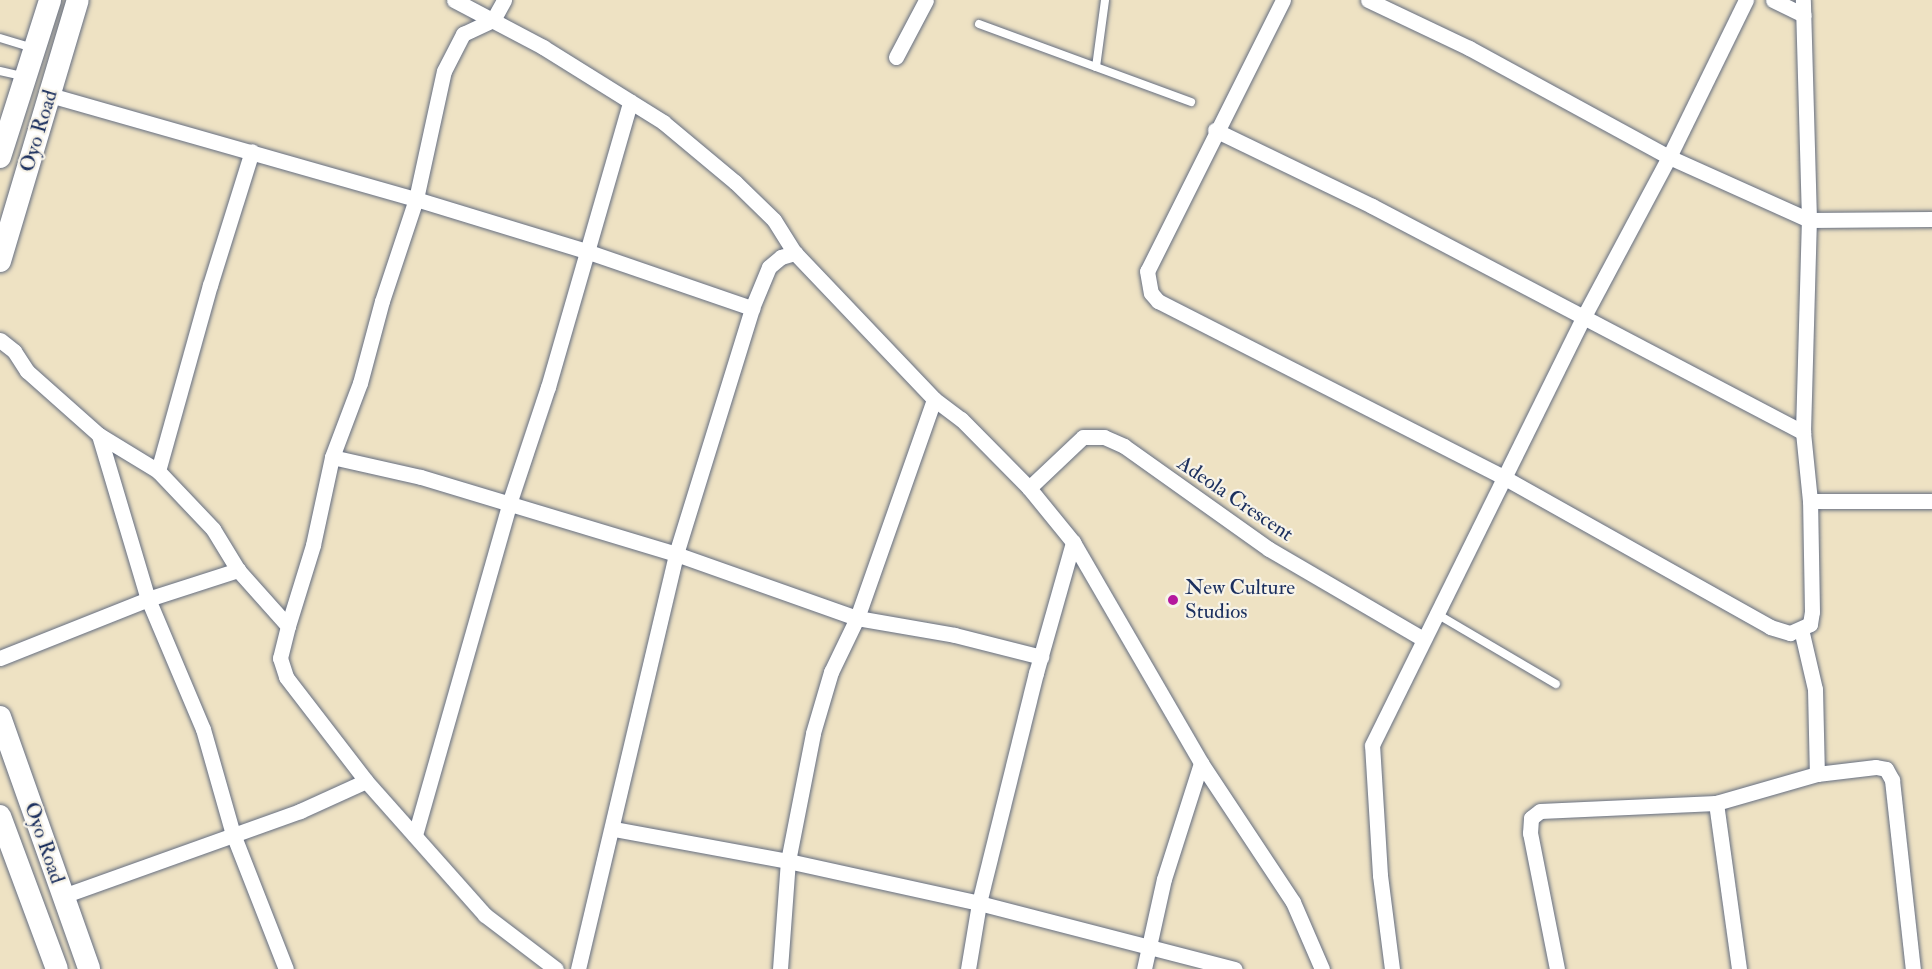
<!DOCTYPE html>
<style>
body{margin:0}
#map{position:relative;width:1932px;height:969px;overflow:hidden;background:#eee2c3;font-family:"IM FELL Double Pica",serif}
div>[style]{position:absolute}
.roads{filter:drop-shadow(0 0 2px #656e81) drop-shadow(0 0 2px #656e81)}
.lane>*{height:8px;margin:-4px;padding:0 4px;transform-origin:4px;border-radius:4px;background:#fff}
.street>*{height:15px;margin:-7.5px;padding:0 7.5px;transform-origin:7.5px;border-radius:7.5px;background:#fff}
.primary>*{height:22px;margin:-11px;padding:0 11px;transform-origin:11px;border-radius:11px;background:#fff}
.dots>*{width:16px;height:16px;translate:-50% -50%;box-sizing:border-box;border:3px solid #f7f3e8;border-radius:50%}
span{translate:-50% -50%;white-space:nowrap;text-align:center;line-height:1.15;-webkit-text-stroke:4.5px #f7f3e8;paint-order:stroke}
.street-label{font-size:21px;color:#1b2f5e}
.poi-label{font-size:21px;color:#1b2f5e}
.left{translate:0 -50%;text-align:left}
</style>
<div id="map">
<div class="roads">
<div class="lane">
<div style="left:979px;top:24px;width:226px;rotate:20.2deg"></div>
<div style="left:0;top:38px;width:34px;rotate:17deg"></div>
<div style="left:1096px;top:67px;width:68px;rotate:-82.3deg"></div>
<div style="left:0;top:71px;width:23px;rotate:13deg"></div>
<div style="left:1437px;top:614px;width:138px;rotate:30.5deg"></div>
</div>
<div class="street">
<div style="left:454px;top:0;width:101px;rotate:27.8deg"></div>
<div style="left:543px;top:47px;width:142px;rotate:32deg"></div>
<div style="left:663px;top:122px;width:94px;rotate:39.8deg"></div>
<div style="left:735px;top:182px;width:54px;rotate:44.3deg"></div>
<div style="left:774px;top:220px;width:39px;rotate:58deg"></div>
<div style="left:1283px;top:0;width:303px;rotate:116.6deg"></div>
<div style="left:1147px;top:271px;width:22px;rotate:80deg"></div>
<div style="left:1151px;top:293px;width:11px;rotate:49deg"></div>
<div style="left:1158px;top:301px;width:390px;rotate:27deg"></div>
<div style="left:1505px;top:478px;width:304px;rotate:29.3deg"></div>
<div style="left:1770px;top:627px;width:21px;rotate:17deg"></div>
<div style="left:1790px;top:633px;width:22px;rotate:-24deg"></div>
<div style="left:1810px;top:624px;width:12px;rotate:-81deg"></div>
<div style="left:1812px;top:612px;width:111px;rotate:-91deg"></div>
<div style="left:1810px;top:501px;width:69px;rotate:-95.8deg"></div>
<div style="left:1803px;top:432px;width:212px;rotate:-88.4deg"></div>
<div style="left:1809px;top:220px;width:220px;rotate:-91.6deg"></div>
<div style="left:1368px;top:0;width:112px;rotate:25.4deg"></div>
<div style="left:1469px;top:48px;width:228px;rotate:28.6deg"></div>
<div style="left:1669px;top:157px;width:154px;rotate:24.2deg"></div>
<div style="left:1809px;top:220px;width:123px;rotate:-0.5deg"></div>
<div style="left:1773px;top:0;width:34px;rotate:26deg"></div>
<div style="left:896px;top:57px;width:64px;rotate:-62.2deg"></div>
<div style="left:50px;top:95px;width:380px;rotate:15.9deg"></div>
<div style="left:416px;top:199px;width:178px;rotate:17deg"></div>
<div style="left:586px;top:251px;width:176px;rotate:19deg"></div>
<div style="left:1215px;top:130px;width:174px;rotate:25.8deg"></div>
<div style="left:1372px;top:206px;width:487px;rotate:27.7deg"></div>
<div style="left:0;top:340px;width:18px;rotate:38deg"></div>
<div style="left:14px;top:351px;width:24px;rotate:57deg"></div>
<div style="left:27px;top:371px;width:96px;rotate:41.6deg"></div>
<div style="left:99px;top:435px;width:69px;rotate:31.4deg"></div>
<div style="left:158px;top:471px;width:80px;rotate:46.5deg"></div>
<div style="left:213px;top:529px;width:48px;rotate:58.6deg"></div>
<div style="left:238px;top:570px;width:75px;rotate:48.2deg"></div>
<div style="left:288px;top:626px;width:33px;rotate:104deg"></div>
<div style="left:280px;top:658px;width:20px;rotate:72deg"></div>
<div style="left:286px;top:677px;width:131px;rotate:52.4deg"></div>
<div style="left:366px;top:781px;width:179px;rotate:48.4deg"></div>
<div style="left:485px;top:915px;width:89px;rotate:37.3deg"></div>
<div style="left:99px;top:435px;width:171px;rotate:73.4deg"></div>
<div style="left:148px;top:599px;width:141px;rotate:67.1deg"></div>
<div style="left:203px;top:729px;width:109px;rotate:74.1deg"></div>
<div style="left:233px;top:834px;width:145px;rotate:68.6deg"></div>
<div style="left:332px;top:457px;width:91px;rotate:12.7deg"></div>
<div style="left:421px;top:477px;width:266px;rotate:16.8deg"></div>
<div style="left:676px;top:554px;width:192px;rotate:19.5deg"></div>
<div style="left:857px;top:618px;width:99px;rotate:9.8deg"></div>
<div style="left:955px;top:635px;width:89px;rotate:14.3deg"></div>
<div style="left:158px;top:471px;width:193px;rotate:-74.4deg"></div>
<div style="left:210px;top:285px;width:140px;rotate:-72.6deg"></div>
<div style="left:1029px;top:488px;width:74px;rotate:-43.4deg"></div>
<div style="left:1083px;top:437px;width:21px"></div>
<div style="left:1104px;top:437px;width:22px;rotate:24deg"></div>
<div style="left:1124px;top:446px;width:178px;rotate:35.4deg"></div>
<div style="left:1269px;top:549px;width:178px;rotate:30.3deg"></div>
<div style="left:1810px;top:501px;width:122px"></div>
<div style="left:288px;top:626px;width:85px;rotate:-72.8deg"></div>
<div style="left:313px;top:545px;width:90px;rotate:-77.8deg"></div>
<div style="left:332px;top:457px;width:79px;rotate:-69.3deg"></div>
<div style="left:360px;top:383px;width:85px;rotate:-75deg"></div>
<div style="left:382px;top:301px;width:108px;rotate:-71.6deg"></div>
<div style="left:416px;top:199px;width:131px;rotate:-77.7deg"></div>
<div style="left:444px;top:71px;width:42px;rotate:-62.8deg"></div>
<div style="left:463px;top:34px;width:33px;rotate:-25deg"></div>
<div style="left:493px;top:20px;width:23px;rotate:-61deg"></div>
<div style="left:1801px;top:629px;width:62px;rotate:76.9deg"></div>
<div style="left:1815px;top:689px;width:85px;rotate:88.7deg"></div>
<div style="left:0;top:658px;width:159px;rotate:-21.7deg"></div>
<div style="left:148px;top:599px;width:95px;rotate:-17.9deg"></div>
<div style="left:1716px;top:803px;width:168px;rotate:82.1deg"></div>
<div style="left:614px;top:829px;width:177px;rotate:10.4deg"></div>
<div style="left:788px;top:861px;width:196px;rotate:12.4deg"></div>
<div style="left:979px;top:903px;width:264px;rotate:14.5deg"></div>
<div style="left:415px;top:835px;width:344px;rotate:-74.1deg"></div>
<div style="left:509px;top:504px;width:123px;rotate:-71.6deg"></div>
<div style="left:548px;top:387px;width:297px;rotate:-73.9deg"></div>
<div style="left:63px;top:896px;width:252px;rotate:-19.7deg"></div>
<div style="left:300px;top:811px;width:72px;rotate:-24.4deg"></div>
<div style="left:578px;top:969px;width:426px;rotate:-76.7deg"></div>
<div style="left:676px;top:554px;width:257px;rotate:-72.8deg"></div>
<div style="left:752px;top:308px;width:44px;rotate:-67.5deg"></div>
<div style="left:769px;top:267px;width:16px;rotate:-40deg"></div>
<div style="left:781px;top:257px;width:15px;rotate:-16deg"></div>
<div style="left:795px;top:253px;width:202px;rotate:46.4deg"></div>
<div style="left:934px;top:399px;width:34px;rotate:37deg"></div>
<div style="left:961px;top:419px;width:97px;rotate:45.4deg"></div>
<div style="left:1029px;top:488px;width:70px;rotate:50.8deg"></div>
<div style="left:1073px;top:542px;width:255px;rotate:59.9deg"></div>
<div style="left:1201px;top:763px;width:167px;rotate:56.5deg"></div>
<div style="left:1293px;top:902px;width:73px;rotate:66.6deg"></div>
<div style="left:780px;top:969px;width:108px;rotate:-85.8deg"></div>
<div style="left:788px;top:861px;width:130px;rotate:-78.9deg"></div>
<div style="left:813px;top:733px;width:64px;rotate:-73.6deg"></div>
<div style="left:831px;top:672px;width:60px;rotate:-64.3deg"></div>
<div style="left:857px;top:618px;width:232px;rotate:-70.6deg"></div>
<div style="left:968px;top:969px;width:67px;rotate:-80.5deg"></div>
<div style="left:979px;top:903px;width:237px;rotate:-76.1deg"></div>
<div style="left:1036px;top:673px;width:136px;rotate:-74.2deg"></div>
<div style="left:1144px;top:969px;width:92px;rotate:-77.5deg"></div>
<div style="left:1164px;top:879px;width:122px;rotate:-72.3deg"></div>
<div style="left:1392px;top:969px;width:95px;rotate:-97.3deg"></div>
<div style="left:1380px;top:875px;width:130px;rotate:-93.5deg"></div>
<div style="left:1372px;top:745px;width:476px;rotate:-63.7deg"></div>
<div style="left:1583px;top:318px;width:183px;rotate:-61.9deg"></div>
<div style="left:1669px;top:157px;width:175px;rotate:-63.9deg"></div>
<div style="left:1557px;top:969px;width:139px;rotate:-101.2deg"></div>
<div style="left:1530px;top:833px;width:15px;rotate:-86deg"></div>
<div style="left:1531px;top:818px;width:11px;rotate:-38deg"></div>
<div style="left:1540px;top:811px;width:176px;rotate:-2.6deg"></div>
<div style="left:1716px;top:803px;width:105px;rotate:-16deg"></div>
<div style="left:1817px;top:774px;width:59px;rotate:-6.8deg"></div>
<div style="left:1876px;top:767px;width:10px;rotate:11deg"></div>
<div style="left:1886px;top:769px;width:13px;rotate:61deg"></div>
<div style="left:1892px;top:780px;width:190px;rotate:83.7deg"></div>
</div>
<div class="primary">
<div style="left:0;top:157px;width:165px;rotate:-72.3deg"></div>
<div style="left:0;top:261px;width:272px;rotate:-73.4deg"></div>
<div style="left:0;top:717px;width:267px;rotate:70.5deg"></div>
<div style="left:0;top:816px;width:163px;rotate:69.6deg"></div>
</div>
</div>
<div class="dots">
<div style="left:1173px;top:600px;background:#b5179e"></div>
</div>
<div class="street-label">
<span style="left:39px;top:131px;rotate:-73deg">Oyo Road</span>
<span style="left:1235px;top:499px;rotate:34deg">Adeola Crescent</span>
<span style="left:44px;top:843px;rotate:71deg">Oyo Road</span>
</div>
<div class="poi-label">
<span class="left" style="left:1185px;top:600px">New Culture<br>Studios</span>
</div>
</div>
